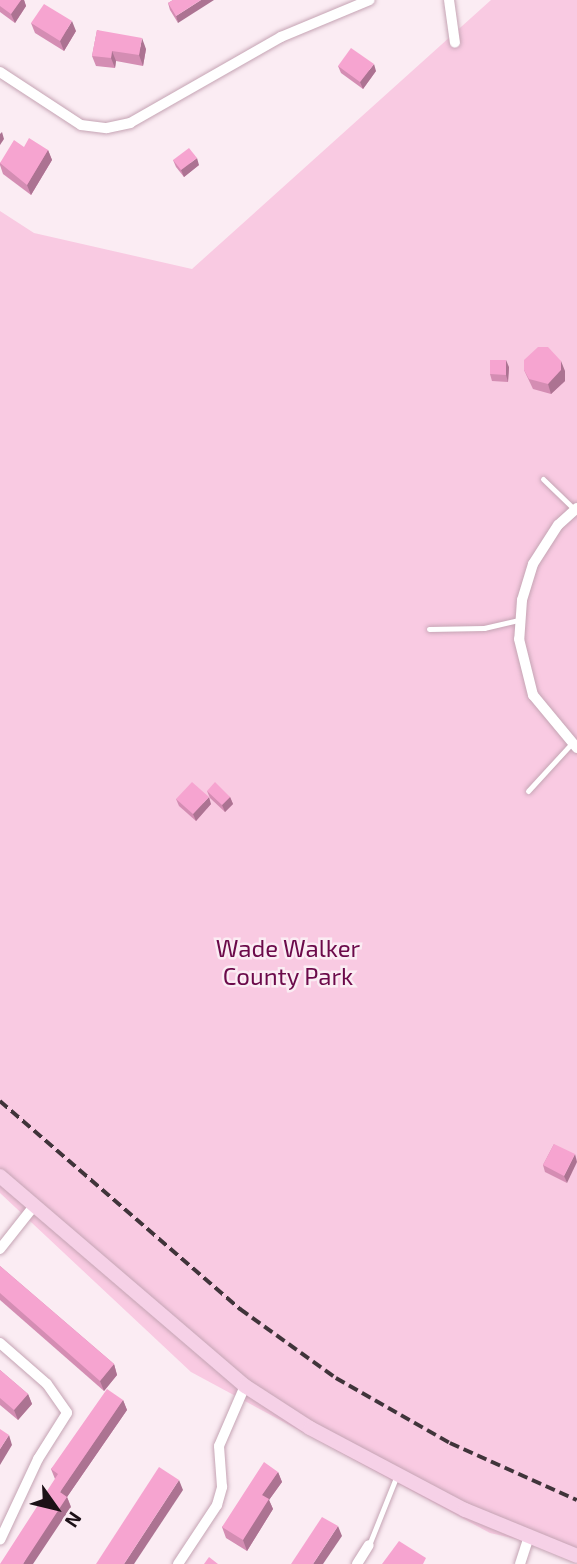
<!DOCTYPE html>
<style>
body{margin:0}
#map{position:relative;width:577px;height:1564px;overflow:hidden;background:#fbecf3;font-family:"Exo 2",sans-serif}
div>[style]{position:absolute}
.green>*{inset:0;background:#f9cae2}
.roads{filter:drop-shadow(0 0 2px #c5a4b4) drop-shadow(0 0 2px #c5a4b4)}
.lane>*{height:5px;margin:-2.5px;padding:0 2.5px;transform-origin:2.5px;border-radius:2.5px;background:#fff}
.street>*{height:10px;margin:-5px;padding:0 5px;transform-origin:5px;border-radius:5px;background:#fff}
.secondary>*{height:14px;margin:-7px;padding:0 7px;transform-origin:7px;border-radius:7px;background:#f6d1e7}
.rail>*{height:3.5px;margin-top:-1.75px;transform-origin:0;background:repeating-linear-gradient(90deg,#40343a 0 10px,transparent 0 15px)}
.wall>*{inset:0;background:#d48db3}
.shaded-wall>*{inset:0;background:#ac7392}
.building>*{inset:0;background:#f6a4d0}
span{translate:-50% -50%;white-space:nowrap;text-align:center;line-height:1.15;-webkit-text-stroke:5px #fbecf3;paint-order:stroke}
.park-label{font-size:24px;color:#6b0a4a}
.north{position:absolute;left:21px;top:1473px;width:70px;height:70px;-webkit-text-stroke:5px #fbecf3;paint-order:stroke;rotate:124deg;font-size:19px;font-weight:700;line-height:28px;text-align:center;color:#1c1117}
.north::after{content:'';display:block;margin:auto;width:24px;height:32px;background:#1c1117;clip-path:polygon(50% 0,100% 100%,50% 72%,0 100%)}
</style>
<div id="map">
<div class="green">
<div style="clip-path:polygon(491px 0,577px 0,577px 1553px,490px 1533px,191px 1372px,0 1193px,0 211px,34px 233px,192px 269px)"></div>
</div>
<div class="roads">
<div class="lane">
<div style="left:543px;top:479px;width:45px;rotate:44.1deg"></div>
<div style="left:429px;top:629px;width:55px;rotate:-1deg"></div>
<div style="left:484px;top:628px;width:37px;rotate:-13deg"></div>
<div style="left:528px;top:791px;width:65px;rotate:-47.5deg"></div>
<div style="left:369px;top:1545px;width:75px;rotate:-68.2deg"></div>
</div>
<div class="street">
<div style="left:449px;top:0;width:43px;rotate:82.1deg"></div>
<div style="left:0;top:72px;width:97px;rotate:33.2deg"></div>
<div style="left:81px;top:125px;width:26px;rotate:7deg"></div>
<div style="left:107px;top:128px;width:24px;rotate:-12deg"></div>
<div style="left:130px;top:123px;width:174px;rotate:-29.7deg"></div>
<div style="left:281px;top:37px;width:96px;rotate:-22.6deg"></div>
<div style="left:577px;top:508px;width:25px;rotate:138deg"></div>
<div style="left:558px;top:525px;width:46px;rotate:122.7deg"></div>
<div style="left:533px;top:564px;width:38px;rotate:107deg"></div>
<div style="left:522px;top:600px;width:39px;rotate:94deg"></div>
<div style="left:519px;top:639px;width:58px;rotate:76deg"></div>
<div style="left:533px;top:695px;width:69px;rotate:50.3deg"></div>
<div style="left:0;top:1249px;width:55px;rotate:-51.7deg"></div>
<div style="left:0;top:1343px;width:62px;rotate:41.1deg"></div>
<div style="left:47px;top:1384px;width:35px;rotate:55deg"></div>
<div style="left:67px;top:1413px;width:54px;rotate:122.2deg"></div>
<div style="left:38px;top:1459px;width:89px;rotate:115.1deg"></div>
<div style="left:178px;top:1564px;width:71px;rotate:-56.5deg"></div>
<div style="left:217px;top:1505px;width:19px;rotate:-74deg"></div>
<div style="left:222px;top:1487px;width:41px;rotate:-94.2deg"></div>
<div style="left:219px;top:1446px;width:65px;rotate:-66.6deg"></div>
<div style="left:357px;top:1564px;width:22px;rotate:-58deg"></div>
<div style="left:520px;top:1564px;width:28px;rotate:-72deg"></div>
</div>
<div class="secondary">
<div style="left:0;top:1176px;width:323px;rotate:40.6deg"></div>
<div style="left:245px;top:1386px;width:77px;rotate:32.9deg"></div>
<div style="left:310px;top:1428px;width:175px;rotate:27.9deg"></div>
<div style="left:465px;top:1510px;width:121px;rotate:22.3deg"></div>
</div>
</div>
<div class="rail">
<div style="left:0;top:1101px;width:318px;rotate:40.9deg"></div>
<div style="left:240px;top:1309px;width:118px;rotate:35.7deg"></div>
<div style="left:336px;top:1378px;width:131px;rotate:29.7deg"></div>
<div style="left:450px;top:1443px;width:139px;rotate:24.2deg"></div>
</div>
<div class="wall">
<div style="clip-path:polygon(0 0,24px 0,26px 6px,15px 23px,0 12px)"></div>
<div style="clip-path:polygon(173px 0,178px 23px,170px 10px,168px 3px)"></div>
<div style="clip-path:polygon(31px 23px,76px 31px,64px 51px,35px 33px)"></div>
<div style="clip-path:polygon(97px 30px,146px 49px,143px 66px,116px 61px,115px 68px,96px 66px,92px 56px)"></div>
<div style="clip-path:polygon(338px 66px,376px 71px,363px 89px,341px 73px)"></div>
<div style="clip-path:polygon(24px 147px,48px 150px,52px 160px,31px 195px,3px 174px,0 165px,0 163px)"></div>
<div style="clip-path:polygon(173px 160px,199px 165px,184px 177px,176px 167px)"></div>
<div style="clip-path:polygon(509px 367px,508px 382px,492px 381px,490px 374px)"></div>
<div style="clip-path:polygon(524px 370px,565px 371px,565px 381px,551px 394px,533px 389px)"></div>
<div style="clip-path:polygon(207px 791px,230px 797px,233px 804px,225px 812px,210px 798px)"></div>
<div style="clip-path:polygon(176px 799px,211px 804px,196px 821px,179px 806px)"></div>
<div style="clip-path:polygon(554px 1144px,567px 1183px,545px 1172px,543px 1165px)"></div>
<div style="clip-path:polygon(0 1266px,114px 1364px,117px 1375px,104px 1391px,0 1300px)"></div>
<div style="clip-path:polygon(0 1370px,28px 1394px,32px 1404px,18px 1420px,0 1405px)"></div>
<div style="clip-path:polygon(123px 1400px,127px 1410px,67px 1497px,71px 1507px,55px 1479px,51px 1469px)"></div>
<div style="clip-path:polygon(278px 1472px,282px 1482px,269px 1500px,273px 1509px,247px 1551px,226px 1538px,222px 1527px)"></div>
</div>
<div class="shaded-wall">
<div style="clip-path:polygon(21px 0,24px 0,26px 6px,15px 23px,11px 14px)"></div>
<div style="clip-path:polygon(201px 0,214px 0,178px 23px,176px 16px)"></div>
<div style="clip-path:polygon(72px 21px,76px 31px,64px 51px,60px 41px)"></div>
<div style="clip-path:polygon(142px 38px,146px 49px,143px 66px,139px 55px)"></div>
<div style="clip-path:polygon(112px 51px,116px 61px,115px 68px,111px 58px)"></div>
<div style="clip-path:polygon(374px 64px,376px 71px,363px 89px,360px 82px)"></div>
<div style="clip-path:polygon(2px 132px,4px 139px,0 145px,0 134px)"></div>
<div style="clip-path:polygon(48px 150px,52px 160px,31px 195px,27px 185px)"></div>
<div style="clip-path:polygon(197px 158px,199px 165px,184px 177px,181px 170px)"></div>
<div style="clip-path:polygon(506px 360px,509px 367px,508px 382px,506px 375px)"></div>
<div style="clip-path:polygon(561px 361px,565px 371px,565px 381px,551px 394px,548px 384px)"></div>
<div style="clip-path:polygon(209px 797px,211px 804px,196px 821px,193px 814px)"></div>
<div style="clip-path:polygon(230px 797px,233px 804px,225px 812px,222px 805px)"></div>
<div style="clip-path:polygon(575px 1154px,577px 1162px,567px 1183px,564px 1176px)"></div>
<div style="clip-path:polygon(114px 1364px,117px 1375px,104px 1391px,100px 1381px)"></div>
<div style="clip-path:polygon(28px 1394px,32px 1404px,18px 1420px,14px 1410px)"></div>
<div style="clip-path:polygon(123px 1400px,127px 1410px,67px 1497px,71px 1507px,33px 1564px,23px 1564px,60px 1492px)"></div>
<div style="clip-path:polygon(9px 1435px,12px 1445px,0 1465px,0 1449px)"></div>
<div style="clip-path:polygon(278px 1472px,282px 1482px,269px 1500px,273px 1509px,247px 1551px,243px 1540px,262px 1495px)"></div>
<div style="clip-path:polygon(179px 1480px,183px 1490px,134px 1564px,124px 1564px)"></div>
<div style="clip-path:polygon(338px 1526px,342px 1536px,323px 1564px,313px 1564px)"></div>
</div>
<div class="building">
<div style="clip-path:polygon(0 0,21px 0,11px 14px,0 6px)"></div>
<div style="clip-path:polygon(173px 0,201px 0,176px 16px,168px 3px)"></div>
<div style="clip-path:polygon(44px 4px,72px 21px,60px 41px,31px 23px)"></div>
<div style="clip-path:polygon(97px 30px,142px 38px,139px 55px,112px 51px,111px 58px,92px 56px)"></div>
<div style="clip-path:polygon(351px 48px,374px 64px,360px 82px,338px 66px)"></div>
<div style="clip-path:polygon(29px 138px,48px 150px,27px 185px,0 163px,14px 140px,24px 147px)"></div>
<div style="clip-path:polygon(189px 148px,197px 158px,181px 170px,173px 160px)"></div>
<div style="clip-path:polygon(538px 347px,548px 347px,561px 361px,561px 370px,548px 384px,529px 379px,524px 370px,524px 360px)"></div>
<div style="clip-path:polygon(490px 360px,506px 360px,506px 375px,490px 374px)"></div>
<div style="clip-path:polygon(192px 782px,209px 797px,193px 814px,176px 799px)"></div>
<div style="clip-path:polygon(215px 782px,230px 797px,222px 805px,207px 791px)"></div>
<div style="clip-path:polygon(554px 1144px,575px 1154px,564px 1176px,543px 1165px)"></div>
<div style="clip-path:polygon(0 1266px,114px 1364px,100px 1381px,0 1293px)"></div>
<div style="clip-path:polygon(0 1370px,28px 1394px,14px 1410px,0 1398px)"></div>
<div style="clip-path:polygon(107px 1389px,123px 1400px,60px 1492px,67px 1497px,23px 1564px,0 1564px,58px 1474px,51px 1469px)"></div>
<div style="clip-path:polygon(0 1429px,9px 1435px,0 1449px)"></div>
<div style="clip-path:polygon(264px 1462px,278px 1472px,262px 1495px,269px 1499px,243px 1540px,222px 1527px)"></div>
<div style="clip-path:polygon(159px 1467px,179px 1480px,124px 1564px,96px 1564px)"></div>
<div style="clip-path:polygon(322px 1517px,338px 1526px,313px 1564px,291px 1564px)"></div>
<div style="clip-path:polygon(399px 1541px,426px 1558px,423px 1564px,382px 1564px)"></div>
<div style="clip-path:polygon(209px 1557px,218px 1564px,204px 1564px)"></div>
</div>
<div class="park-label">
<span style="left:288px;top:962px">Wade Walker<br>County Park</span>
</div>
<div class="north">N</div>
</div>
